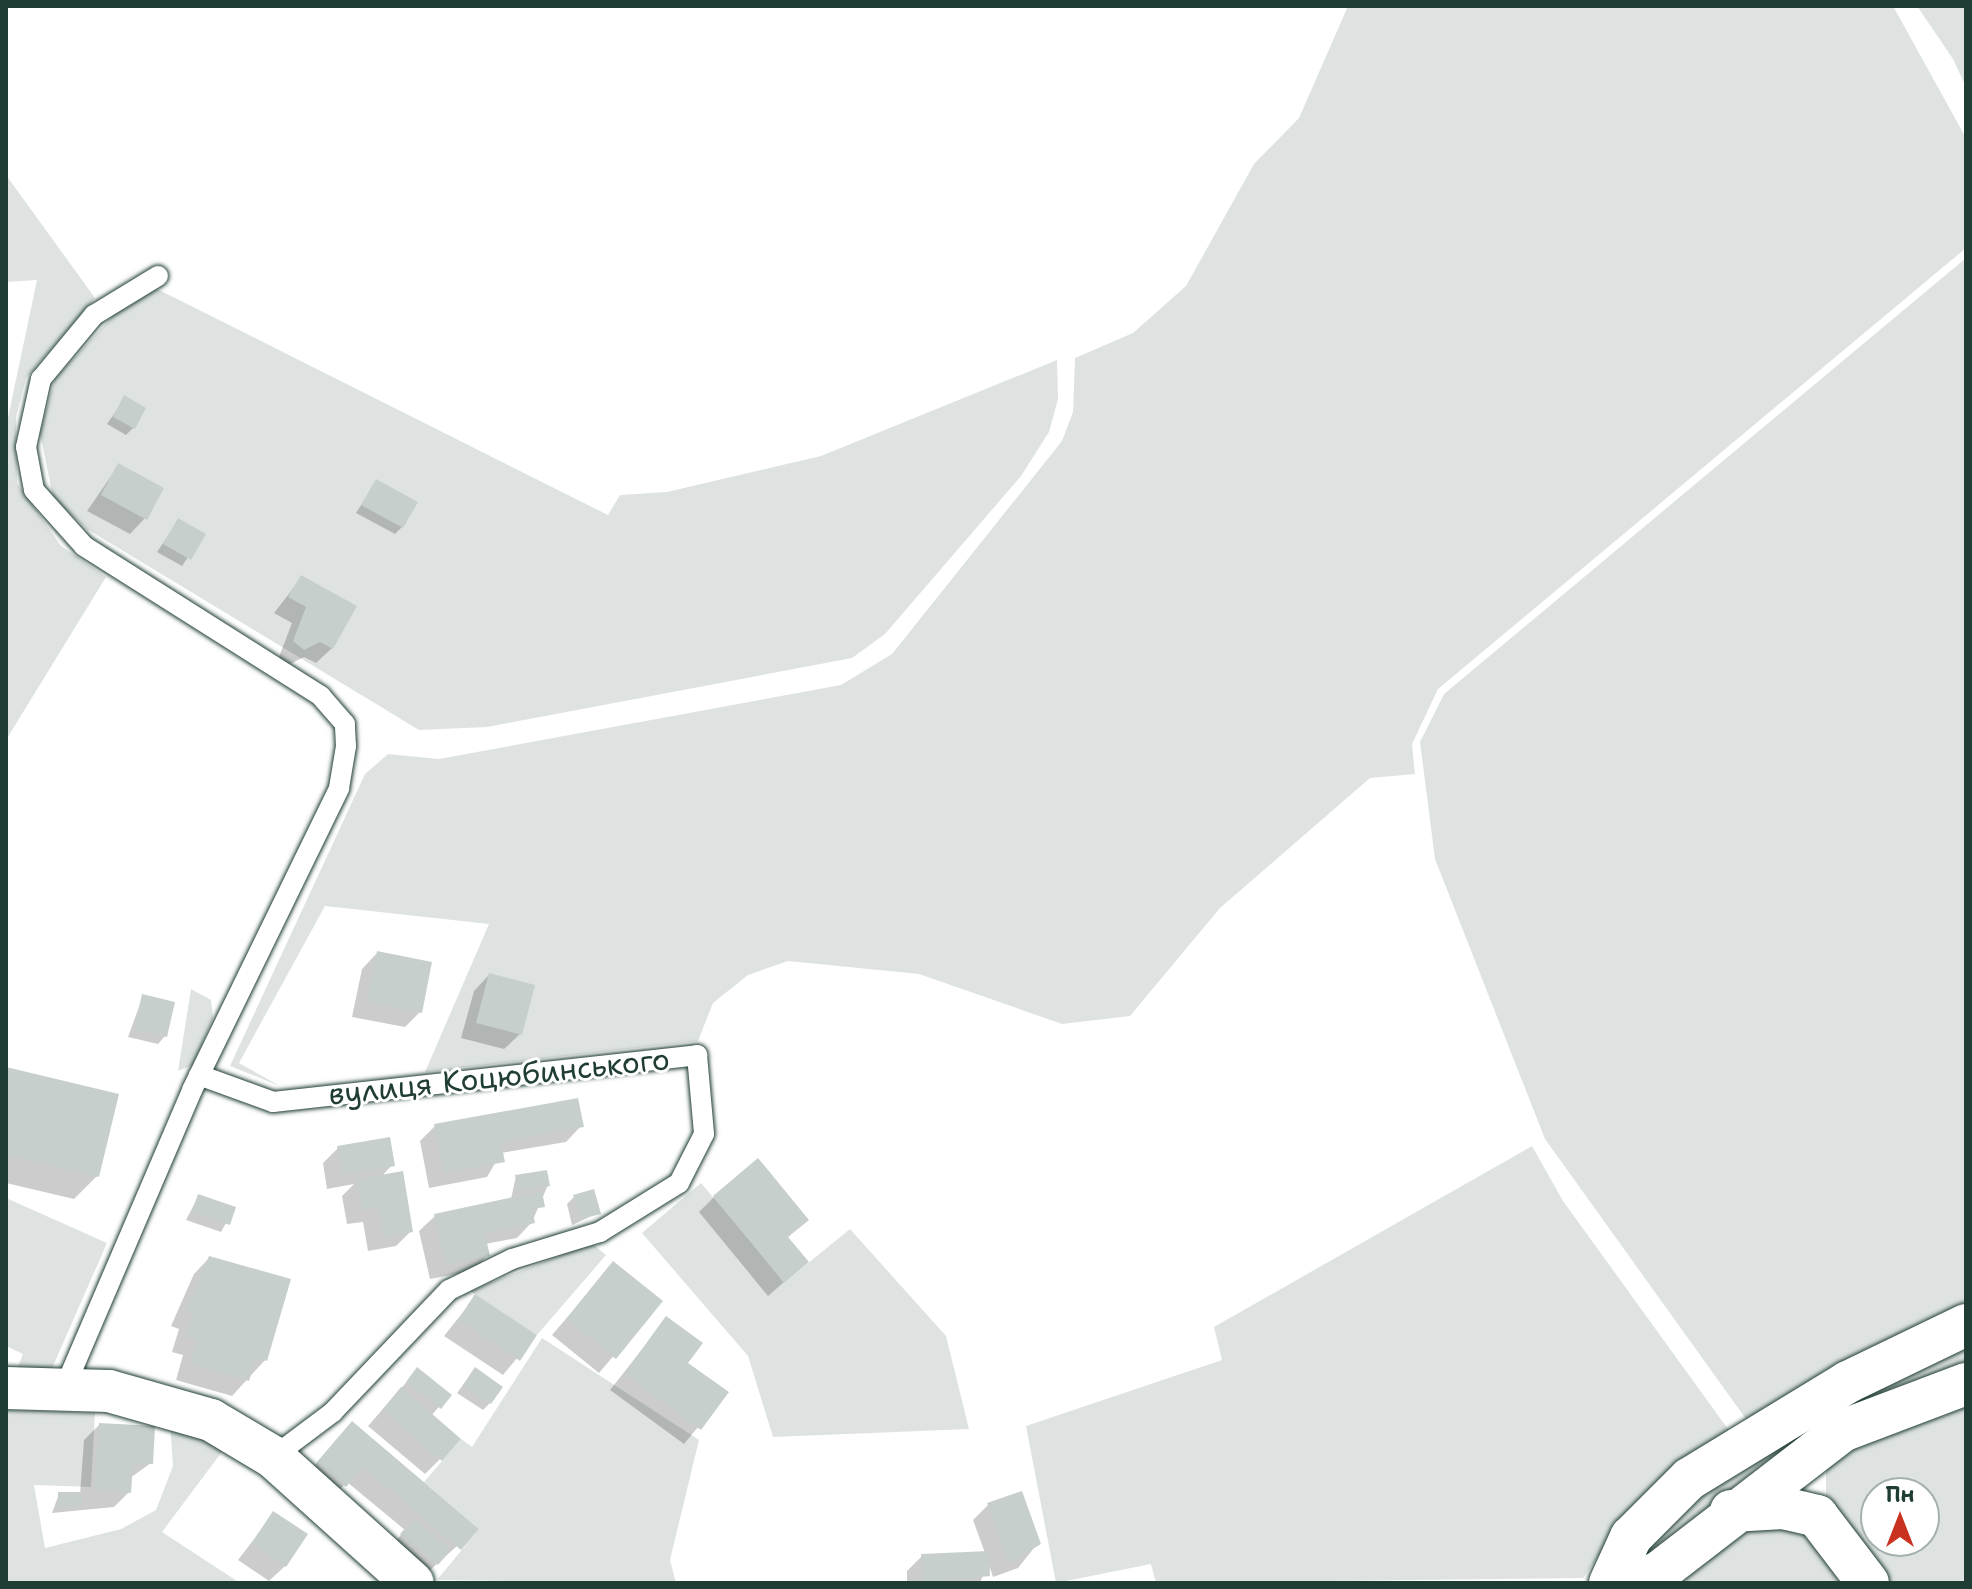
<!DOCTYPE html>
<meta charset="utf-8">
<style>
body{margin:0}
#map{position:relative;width:1972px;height:1589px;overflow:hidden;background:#fff;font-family:"Shantell Sans",sans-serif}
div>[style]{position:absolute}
.green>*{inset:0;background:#dee3e2}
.shadow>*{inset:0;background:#0003}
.building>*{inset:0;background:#c7cfcc}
.roads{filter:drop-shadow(0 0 2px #1f3d34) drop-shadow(0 0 2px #1f3d34)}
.lane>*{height:20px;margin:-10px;padding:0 10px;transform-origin:10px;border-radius:10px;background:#fff}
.street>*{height:42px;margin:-21px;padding:0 21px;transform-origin:21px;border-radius:21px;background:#fff}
span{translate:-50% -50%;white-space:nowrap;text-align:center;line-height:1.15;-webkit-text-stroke:6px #fff;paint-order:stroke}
.street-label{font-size:30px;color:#1f3d34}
.frame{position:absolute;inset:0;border:8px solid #1f3d34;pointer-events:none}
.north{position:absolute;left:1860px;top:1477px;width:80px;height:80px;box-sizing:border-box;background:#fff;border:2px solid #a5b1ae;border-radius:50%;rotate:0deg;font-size:22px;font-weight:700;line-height:32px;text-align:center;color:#1f3d34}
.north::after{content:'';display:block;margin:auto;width:28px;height:36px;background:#c8321e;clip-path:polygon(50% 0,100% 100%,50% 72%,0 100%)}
</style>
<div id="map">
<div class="green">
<div style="clip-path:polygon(1348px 6px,1893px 6px,1966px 138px,1966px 248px,1438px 689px,1412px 744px,1415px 774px,1370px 778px,1220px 908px,1130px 1016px,1062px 1024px,919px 974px,788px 961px,748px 975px,713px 1003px,698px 1041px,425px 1072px,489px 924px,325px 906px,239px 1063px,280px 1086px,230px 1066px,365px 774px,388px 754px,439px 759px,841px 685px,892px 654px,1062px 441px,1073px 412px,1075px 358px,1133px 333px,1186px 286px,1254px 164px,1299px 118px)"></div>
<div style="clip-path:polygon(1917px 6px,1966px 6px,1966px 87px,1953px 59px)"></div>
<div style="clip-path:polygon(6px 175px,95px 298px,26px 378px,16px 417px,17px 483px,61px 546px,106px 577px,6px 740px,6px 427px,37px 280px,6px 282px)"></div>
<div style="clip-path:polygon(1966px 258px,1966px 1311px,1751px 1426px,1545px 1139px,1435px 859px,1420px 742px,1444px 694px)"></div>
<div style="clip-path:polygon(157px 289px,608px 515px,620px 495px,667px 492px,821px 456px,1057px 360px,1058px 399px,1049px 432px,1021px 476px,885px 634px,852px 658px,487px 727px,419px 730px,87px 529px,53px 497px,40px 433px,55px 379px,119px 309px)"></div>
<div style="clip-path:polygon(191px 989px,211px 1000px,213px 1018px,193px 1065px,178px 1071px)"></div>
<div style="clip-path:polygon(1532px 1146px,1563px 1201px,1733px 1436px,1618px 1528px,1583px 1578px,1156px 1583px,1151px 1564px,1056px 1583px,1026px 1426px,1222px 1360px,1214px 1327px)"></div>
<div style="clip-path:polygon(701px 1183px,785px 1282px,850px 1229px,946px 1336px,969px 1429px,773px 1437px,748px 1356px,642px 1233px)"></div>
<div style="clip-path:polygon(6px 1198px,107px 1243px,50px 1373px,16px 1372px,23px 1354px,6px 1346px)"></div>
<div style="clip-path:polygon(592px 1243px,606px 1255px,537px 1335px,470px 1291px)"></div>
<div style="clip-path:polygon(1966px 1332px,1966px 1375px,1660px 1557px,1627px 1557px,1655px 1518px)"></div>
<div style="clip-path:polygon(542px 1338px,699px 1440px,670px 1560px,676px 1583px,437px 1580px,479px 1529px,424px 1482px,461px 1439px,472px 1447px)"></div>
<div style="clip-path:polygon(evenodd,1966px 1394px,1966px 1583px,1876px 1583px,1826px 1506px,1826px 1466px,1833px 1453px,1966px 1394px,1876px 1493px,1924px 1493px,1924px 1541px,1876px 1541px,1876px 1493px)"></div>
<div style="clip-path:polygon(6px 1410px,95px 1413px,91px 1487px,34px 1485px,45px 1548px,121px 1529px,156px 1510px,173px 1466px,170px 1423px,224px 1449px,162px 1532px,240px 1583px,6px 1583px)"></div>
<div style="clip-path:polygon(1761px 1526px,1809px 1533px,1848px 1583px,1678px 1583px,1732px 1534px)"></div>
</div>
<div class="shadow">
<div style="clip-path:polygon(125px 398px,133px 428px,126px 435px,107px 424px)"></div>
<div style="clip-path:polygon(118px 466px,145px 518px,130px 534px,87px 511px)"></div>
<div style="clip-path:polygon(376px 482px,402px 527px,395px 534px,356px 513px)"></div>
<div style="clip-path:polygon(178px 521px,203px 535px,182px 566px,157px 552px)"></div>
<div style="clip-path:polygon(302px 577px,332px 648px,316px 663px,304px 657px,288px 665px,279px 657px,292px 623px,274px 613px)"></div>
<div style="clip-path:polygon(377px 953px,420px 1012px,405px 1027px,352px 1017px,362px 969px)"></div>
<div style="clip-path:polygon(489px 975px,520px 1034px,504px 1049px,461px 1038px,474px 991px)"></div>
<div style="clip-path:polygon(143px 996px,165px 1036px,158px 1044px,128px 1037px)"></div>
<div style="clip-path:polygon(6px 1069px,97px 1176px,74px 1199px,6px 1183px)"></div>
<div style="clip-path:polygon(435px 1126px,581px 1126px,566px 1142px,501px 1153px,487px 1177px,429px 1188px,420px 1141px)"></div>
<div style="clip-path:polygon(338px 1148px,392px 1165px,381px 1177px,411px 1231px,396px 1246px,368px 1251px,363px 1222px,347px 1224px,342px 1196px,354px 1184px,327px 1189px,323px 1163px)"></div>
<div style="clip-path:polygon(516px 1176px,548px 1185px,532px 1222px,517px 1238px,485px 1244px,488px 1255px,472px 1271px,430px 1279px,419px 1231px,435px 1216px,511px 1199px)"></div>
<div style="clip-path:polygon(198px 1197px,234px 1209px,221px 1232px,186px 1220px)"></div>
<div style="clip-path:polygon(574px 1197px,598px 1213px,572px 1225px,567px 1204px)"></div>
<div style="clip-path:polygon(714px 1197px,806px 1220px,787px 1238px,807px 1262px,768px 1296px,699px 1212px)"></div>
<div style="clip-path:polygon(209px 1258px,265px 1360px,232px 1396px,176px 1380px,183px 1355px,172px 1352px,179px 1329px,171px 1326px,194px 1274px)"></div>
<div style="clip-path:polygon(614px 1263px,660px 1301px,599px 1373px,552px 1335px)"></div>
<div style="clip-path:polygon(475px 1297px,535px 1336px,503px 1375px,444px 1336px)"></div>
<div style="clip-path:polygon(666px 1319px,685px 1363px,726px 1393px,684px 1444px,610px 1390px)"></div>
<div style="clip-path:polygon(475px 1369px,490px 1403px,483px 1410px,457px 1393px)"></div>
<div style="clip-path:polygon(411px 1377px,449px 1395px,431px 1416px,440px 1459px,425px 1474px,368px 1426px)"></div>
<div style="clip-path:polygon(99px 1425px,151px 1463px,130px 1478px,129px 1492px,114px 1507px,52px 1513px,59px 1494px,80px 1494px,84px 1440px)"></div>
<div style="clip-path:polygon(337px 1439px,476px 1529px,429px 1571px,395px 1542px,405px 1530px,347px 1482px,329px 1501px,303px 1479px)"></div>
<div style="clip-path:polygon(988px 1505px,1038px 1543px,1018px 1568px,993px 1577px,988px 1562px,980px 1583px,907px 1583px,907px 1571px,922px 1556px,985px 1553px,973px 1520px)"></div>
<div style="clip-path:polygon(274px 1513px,285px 1566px,269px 1581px,238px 1560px)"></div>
</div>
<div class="building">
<div style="clip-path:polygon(124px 395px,146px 408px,135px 429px,113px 417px)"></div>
<div style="clip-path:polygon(118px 463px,164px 488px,147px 520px,101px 495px)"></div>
<div style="clip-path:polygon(376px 479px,418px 502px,403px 528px,361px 505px)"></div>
<div style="clip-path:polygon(178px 518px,206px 534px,191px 560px,163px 544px)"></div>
<div style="clip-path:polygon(301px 575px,357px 606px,333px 649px,320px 642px,304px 650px,293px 641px,306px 607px,288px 597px)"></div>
<div style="clip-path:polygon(377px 951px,432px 962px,422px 1013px,366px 1002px)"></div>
<div style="clip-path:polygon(489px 973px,535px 985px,522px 1035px,476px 1023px)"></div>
<div style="clip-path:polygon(142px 994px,175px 1002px,167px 1037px,134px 1030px)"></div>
<div style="clip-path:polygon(6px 1067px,119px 1094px,99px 1177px,6px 1155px)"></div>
<div style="clip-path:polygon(578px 1098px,584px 1127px,501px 1142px,505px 1162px,444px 1173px,434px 1124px)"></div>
<div style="clip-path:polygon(390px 1137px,395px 1166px,342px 1175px,337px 1146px)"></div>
<div style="clip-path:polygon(758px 1158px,809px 1220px,788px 1237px,809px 1262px,784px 1283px,713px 1196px)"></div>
<div style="clip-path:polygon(547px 1170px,550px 1186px,518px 1191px,515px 1175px)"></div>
<div style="clip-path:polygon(403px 1171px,413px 1232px,383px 1237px,378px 1207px,362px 1210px,357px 1179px)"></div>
<div style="clip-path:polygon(594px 1189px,601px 1214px,579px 1219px,573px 1195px)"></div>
<div style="clip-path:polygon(542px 1191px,545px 1207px,532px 1209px,535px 1223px,485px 1234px,490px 1256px,445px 1265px,434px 1214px)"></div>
<div style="clip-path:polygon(198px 1194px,236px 1207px,230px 1225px,192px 1212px)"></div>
<div style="clip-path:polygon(209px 1256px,291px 1279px,267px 1361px,256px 1358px,249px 1381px,190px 1364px,197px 1340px,186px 1337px,193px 1314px,185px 1311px)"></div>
<div style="clip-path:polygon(613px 1261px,663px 1301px,616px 1359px,566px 1319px)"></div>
<div style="clip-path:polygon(475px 1294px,537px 1335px,520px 1361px,458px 1320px)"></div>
<div style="clip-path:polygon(666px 1316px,703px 1343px,688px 1363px,729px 1392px,701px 1430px,624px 1374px)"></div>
<div style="clip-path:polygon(417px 1367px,452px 1395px,441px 1409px,406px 1382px)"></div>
<div style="clip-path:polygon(475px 1367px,503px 1387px,491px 1404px,463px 1385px)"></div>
<div style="clip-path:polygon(401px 1387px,461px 1439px,442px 1461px,382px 1410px)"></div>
<div style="clip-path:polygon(352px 1421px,479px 1529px,461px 1550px,363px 1467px,346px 1487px,317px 1462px)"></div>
<div style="clip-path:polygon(99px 1423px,155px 1426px,153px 1464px,133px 1463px,131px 1493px,94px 1490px)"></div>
<div style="clip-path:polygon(1022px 1491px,1041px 1544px,1009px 1563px,987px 1503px)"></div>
<div style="clip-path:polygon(58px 1492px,82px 1492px,82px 1506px,58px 1506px)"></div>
<div style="clip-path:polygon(273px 1511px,308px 1534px,286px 1567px,251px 1544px)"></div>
<div style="clip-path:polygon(414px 1518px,451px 1550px,438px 1565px,400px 1534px)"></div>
<div style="clip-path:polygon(989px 1551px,990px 1576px,923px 1583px,921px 1554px)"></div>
</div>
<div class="roads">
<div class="lane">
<div style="left:199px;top:1075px;width:79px;rotate:20deg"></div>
<div style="left:273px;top:1102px;width:427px;rotate:-6.3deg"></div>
<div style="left:697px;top:1055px;width:79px;rotate:84.9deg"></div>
<div style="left:704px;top:1134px;width:55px;rotate:117deg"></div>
<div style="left:679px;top:1183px;width:93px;rotate:148.2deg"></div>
<div style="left:600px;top:1232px;width:92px;rotate:162.9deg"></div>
<div style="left:512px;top:1259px;width:70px;rotate:153.8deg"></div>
<div style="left:449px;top:1290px;width:168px;rotate:133.6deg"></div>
<div style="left:333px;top:1412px;width:75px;rotate:143.1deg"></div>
<div style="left:64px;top:1389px;width:325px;rotate:-66.8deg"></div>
<div style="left:192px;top:1090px;width:336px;rotate:-64deg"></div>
<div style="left:339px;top:788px;width:43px;rotate:-80.5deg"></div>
<div style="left:346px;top:746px;width:22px;rotate:-93deg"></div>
<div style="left:345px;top:724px;width:37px;rotate:-131deg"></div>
<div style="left:321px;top:696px;width:280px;rotate:-147.7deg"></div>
<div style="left:84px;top:546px;width:75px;rotate:-131.8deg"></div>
<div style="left:34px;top:490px;width:44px;rotate:-100.5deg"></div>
<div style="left:26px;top:447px;width:70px;rotate:-77.6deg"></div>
<div style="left:41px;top:379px;width:83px;rotate:-50.4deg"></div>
<div style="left:94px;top:315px;width:75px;rotate:-31.4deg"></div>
</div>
<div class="street">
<div style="left:6px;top:1388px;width:103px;rotate:1.7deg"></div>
<div style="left:109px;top:1391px;width:106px;rotate:15.9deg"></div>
<div style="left:211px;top:1420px;width:72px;rotate:30.8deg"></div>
<div style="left:273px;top:1457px;width:188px;rotate:42deg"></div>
<div style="left:1731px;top:1511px;width:52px;rotate:-3.3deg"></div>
<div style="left:1783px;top:1508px;width:35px;rotate:13deg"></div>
<div style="left:1817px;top:1516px;width:84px;rotate:52.7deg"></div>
<div style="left:1610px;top:1583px;width:51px;rotate:-65.5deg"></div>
<div style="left:1631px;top:1537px;width:82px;rotate:-45deg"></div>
<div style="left:1689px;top:1479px;width:186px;rotate:-31.4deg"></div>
<div style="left:1848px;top:1382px;width:131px;rotate:-25.8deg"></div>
<div style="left:1631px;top:1583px;width:30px;rotate:-21deg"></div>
<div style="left:1659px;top:1572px;width:231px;rotate:-37.6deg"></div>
<div style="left:1842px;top:1431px;width:133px;rotate:-20.8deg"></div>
</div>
</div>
<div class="street-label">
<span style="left:499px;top:1077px;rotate:-6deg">вулиця Коцюбинського</span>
</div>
<div class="frame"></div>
<div class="north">Пн</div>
</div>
